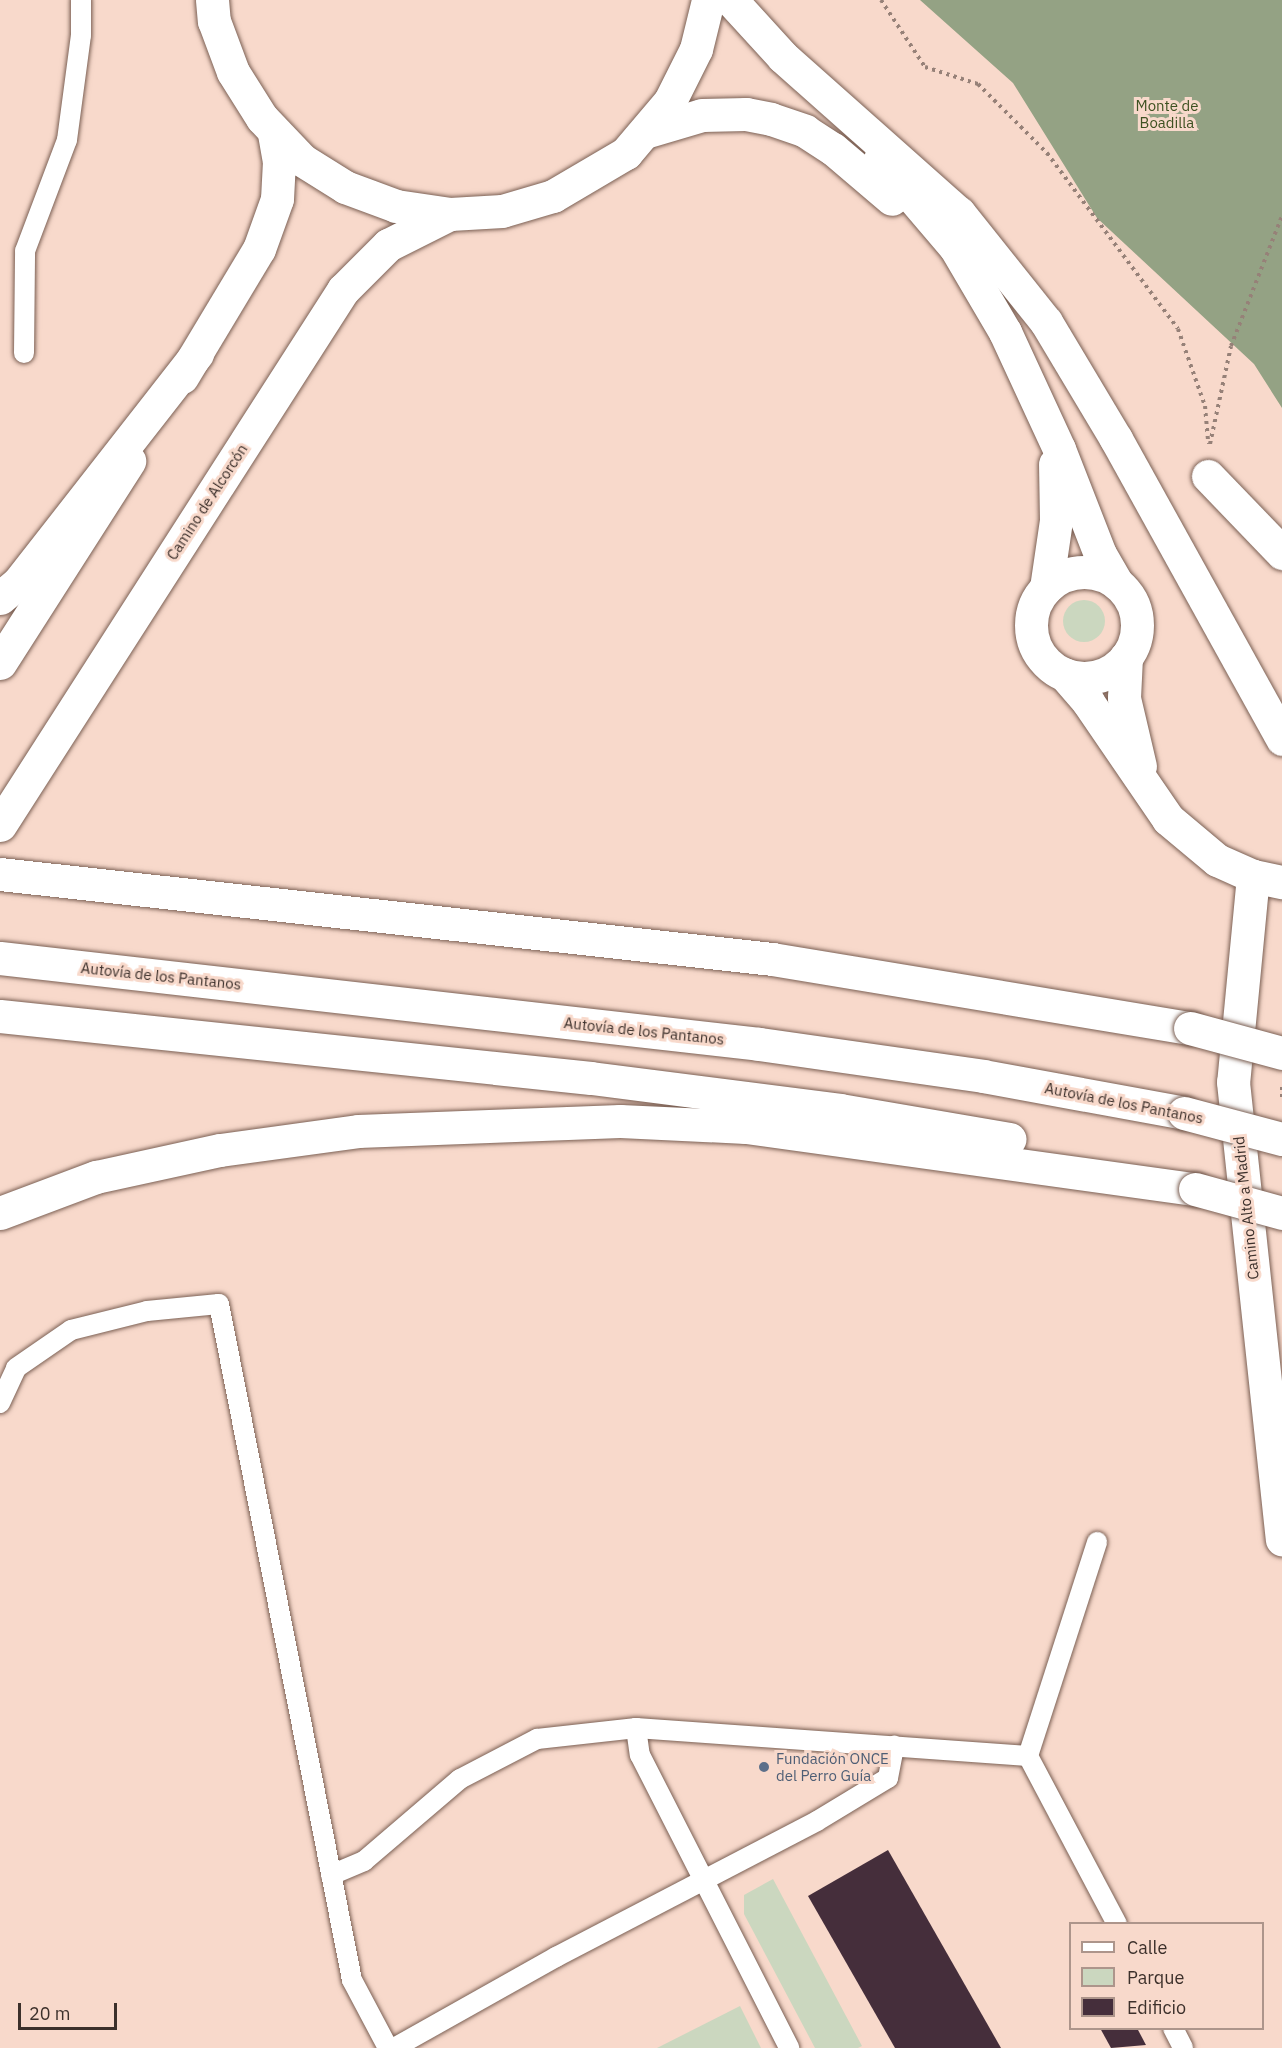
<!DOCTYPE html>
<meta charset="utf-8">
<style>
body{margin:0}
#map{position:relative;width:1282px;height:2048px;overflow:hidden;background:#f8d9cb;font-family:"IBM Plex Sans",sans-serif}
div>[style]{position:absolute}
.green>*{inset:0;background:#cbd7bf}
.round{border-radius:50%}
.forest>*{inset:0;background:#94a284}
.building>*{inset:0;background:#452e3b}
.path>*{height:4px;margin-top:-2px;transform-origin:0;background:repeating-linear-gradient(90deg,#968178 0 3px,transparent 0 7.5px)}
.roads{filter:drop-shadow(0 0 2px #7b6054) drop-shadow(0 0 2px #7b6054)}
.service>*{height:20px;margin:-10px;padding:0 10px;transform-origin:10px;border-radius:10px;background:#fff}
.minor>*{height:33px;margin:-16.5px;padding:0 16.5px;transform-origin:16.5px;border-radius:16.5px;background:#fff}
.minor>.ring{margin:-16.5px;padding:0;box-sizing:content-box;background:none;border:33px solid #fff;border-radius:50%}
.tertiary>*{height:33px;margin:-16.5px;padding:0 16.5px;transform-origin:16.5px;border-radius:16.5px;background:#fff}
.motorway>*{height:33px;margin:-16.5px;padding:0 16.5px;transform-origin:16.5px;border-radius:16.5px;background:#fff}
.bridges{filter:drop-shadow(0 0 2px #7b6054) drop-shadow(0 0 2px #7b6054)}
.motorway-bridge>*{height:33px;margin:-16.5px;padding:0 16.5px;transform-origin:16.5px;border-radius:16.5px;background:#fff}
.dots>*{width:16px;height:16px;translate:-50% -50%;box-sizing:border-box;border:3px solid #f8d9cb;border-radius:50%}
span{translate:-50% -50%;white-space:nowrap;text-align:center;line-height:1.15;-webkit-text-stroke:6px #f8d9cb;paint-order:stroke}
.park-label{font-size:15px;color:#3d5121}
.street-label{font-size:15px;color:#3c302b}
.service-label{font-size:15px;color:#4e5e75}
.left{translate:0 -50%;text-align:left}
.legend{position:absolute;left:1069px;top:1922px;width:195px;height:108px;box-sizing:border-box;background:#f8d9cb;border:2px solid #ad958b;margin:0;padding:8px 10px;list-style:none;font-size:18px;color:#3c302b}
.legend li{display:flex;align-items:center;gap:12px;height:30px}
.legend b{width:30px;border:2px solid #ad958b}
.scale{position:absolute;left:18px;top:2003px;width:99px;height:27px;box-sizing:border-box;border:3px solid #3c302b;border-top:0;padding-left:8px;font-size:18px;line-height:21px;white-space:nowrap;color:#3c302b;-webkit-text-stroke:4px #f8d9cb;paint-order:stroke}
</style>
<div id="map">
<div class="green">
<div class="round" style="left:1063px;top:600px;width:42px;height:42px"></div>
<div style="clip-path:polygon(773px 1879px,862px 2046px,858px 2048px,815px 2048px,744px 1914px,744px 1895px)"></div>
<div style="clip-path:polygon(740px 2006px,761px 2048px,657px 2048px)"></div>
</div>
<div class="forest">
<div style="clip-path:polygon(920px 0,1282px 0,1282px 408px,1254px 364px,1097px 218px,1013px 83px)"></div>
</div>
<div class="building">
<div style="clip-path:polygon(888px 1850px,1001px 2048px,895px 2048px,808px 1896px)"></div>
<div style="clip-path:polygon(1100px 2028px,1137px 2028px,1146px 2045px,1111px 2048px)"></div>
</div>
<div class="path">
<div style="left:881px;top:0;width:80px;rotate:56.7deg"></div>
<div style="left:925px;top:67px;width:56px;rotate:17.8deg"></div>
<div style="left:978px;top:84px;width:98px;rotate:45deg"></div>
<div style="left:1047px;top:153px;width:219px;rotate:53.3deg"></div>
<div style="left:1178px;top:329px;width:82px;rotate:70.7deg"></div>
<div style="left:1205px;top:406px;width:38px;rotate:85deg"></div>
<div style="left:1210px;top:444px;width:100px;rotate:-77.9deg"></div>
<div style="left:1231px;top:346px;width:140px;rotate:-68.6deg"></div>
<div style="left:1282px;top:1087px;width:12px;rotate:90deg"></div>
</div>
<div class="roads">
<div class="service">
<div style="left:24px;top:353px;width:102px;rotate:-89.4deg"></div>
<div style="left:25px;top:251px;width:119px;rotate:-69.3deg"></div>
<div style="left:67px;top:140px;width:106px;rotate:-82.4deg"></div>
<div style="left:81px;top:35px;width:35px;rotate:-90deg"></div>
<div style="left:0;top:1403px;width:38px;rotate:-65deg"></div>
<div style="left:16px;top:1368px;width:67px;rotate:-34.6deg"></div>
<div style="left:71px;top:1330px;width:78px;rotate:-14deg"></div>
<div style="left:147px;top:1311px;width:72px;rotate:-5.6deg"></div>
<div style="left:219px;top:1304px;width:689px;rotate:78.87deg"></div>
<div style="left:352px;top:1980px;width:77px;rotate:62.1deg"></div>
<div style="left:636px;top:1728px;width:27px;rotate:82deg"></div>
<div style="left:640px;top:1755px;width:329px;rotate:63deg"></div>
<div style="left:1028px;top:1756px;width:190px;rotate:62.1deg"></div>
<div style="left:331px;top:1875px;width:36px;rotate:-23deg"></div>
<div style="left:364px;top:1861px;width:126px;rotate:-40.5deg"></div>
<div style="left:460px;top:1779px;width:87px;rotate:-27.5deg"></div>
<div style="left:537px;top:1739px;width:100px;rotate:-6.3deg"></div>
<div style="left:636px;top:1728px;width:393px;rotate:4.1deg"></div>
<div style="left:1028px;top:1756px;width:225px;rotate:-72.1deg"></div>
<div style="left:1173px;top:2028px;width:22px;rotate:63deg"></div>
<div style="left:394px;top:2048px;width:186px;rotate:-29.3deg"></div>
<div style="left:556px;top:1957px;width:294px;rotate:-27.5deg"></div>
<div style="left:817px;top:1821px;width:83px;rotate:-31.2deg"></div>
<div style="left:888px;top:1778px;width:33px;rotate:-79deg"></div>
</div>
<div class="minor">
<div style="left:645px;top:132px;width:59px;rotate:-16.6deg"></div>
<div style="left:702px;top:115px;width:44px;rotate:-1.3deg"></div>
<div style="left:746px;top:114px;width:25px;rotate:11deg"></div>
<div style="left:771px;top:119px;width:36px;rotate:19deg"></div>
<div style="left:805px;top:131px;width:33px;rotate:33deg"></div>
<div style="left:833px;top:149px;width:77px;rotate:40.3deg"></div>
<div style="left:880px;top:159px;width:116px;rotate:49.6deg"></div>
<div style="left:955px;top:247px;width:99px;rotate:59.5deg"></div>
<div style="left:1005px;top:332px;width:129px;rotate:65.2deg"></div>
<div style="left:1059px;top:449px;width:113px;rotate:68.7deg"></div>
<div style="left:1100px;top:554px;width:34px;rotate:60deg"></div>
<div style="left:1208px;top:476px;width:107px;rotate:46.1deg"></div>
<div class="ring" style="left:1031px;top:572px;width:73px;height:73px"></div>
<div style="left:1046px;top:588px;width:69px;rotate:-81.6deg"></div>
<div style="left:1056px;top:520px;width:56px;rotate:-91deg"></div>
<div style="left:1126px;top:657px;width:41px;rotate:92.8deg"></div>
<div style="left:1124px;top:698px;width:70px;rotate:76.8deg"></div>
<div style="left:1064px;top:674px;width:37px;rotate:49deg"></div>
<div style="left:1088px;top:702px;width:142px;rotate:55.6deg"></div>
<div style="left:1168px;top:819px;width:64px;rotate:39.9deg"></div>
<div style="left:1217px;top:860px;width:39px;rotate:24deg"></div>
<div style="left:1253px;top:876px;width:30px;rotate:12deg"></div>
<div style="left:1253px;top:876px;width:207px;rotate:95.5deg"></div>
<div style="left:1233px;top:1082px;width:460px;rotate:83.9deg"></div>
</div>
<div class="tertiary">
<div style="left:212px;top:0;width:21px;rotate:85deg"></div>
<div style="left:214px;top:21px;width:54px;rotate:69.6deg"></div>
<div style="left:233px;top:72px;width:54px;rotate:57.8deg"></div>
<div style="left:262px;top:118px;width:58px;rotate:46.4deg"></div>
<div style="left:302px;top:160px;width:51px;rotate:32.1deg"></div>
<div style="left:345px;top:187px;width:54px;rotate:20.4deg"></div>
<div style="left:396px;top:206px;width:55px;rotate:8.4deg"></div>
<div style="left:450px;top:214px;width:52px;rotate:-3.3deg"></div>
<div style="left:502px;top:211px;width:53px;rotate:-16.4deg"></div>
<div style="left:553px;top:196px;width:85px;rotate:-30.5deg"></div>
<div style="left:626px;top:153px;width:68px;rotate:-49.8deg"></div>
<div style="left:670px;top:101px;width:58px;rotate:-63.4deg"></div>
<div style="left:696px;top:49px;width:50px;rotate:-76.2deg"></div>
<div style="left:182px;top:377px;width:149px;rotate:-59deg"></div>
<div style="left:259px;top:249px;width:53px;rotate:-70.2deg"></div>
<div style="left:277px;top:199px;width:37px;rotate:-87deg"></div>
<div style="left:279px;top:162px;width:28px;rotate:-100deg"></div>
<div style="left:0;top:663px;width:240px;rotate:-57.4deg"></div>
<div style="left:0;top:825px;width:636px;rotate:-57.34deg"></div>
<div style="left:343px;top:290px;width:64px;rotate:-45deg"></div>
<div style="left:388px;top:245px;width:69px;rotate:-26.6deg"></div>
</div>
<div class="motorway">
<div style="left:731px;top:0;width:77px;rotate:47.6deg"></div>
<div style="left:783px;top:57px;width:235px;rotate:41.6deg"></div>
<div style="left:959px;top:213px;width:139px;rotate:51.4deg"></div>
<div style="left:1046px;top:322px;width:136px;rotate:59.1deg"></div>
<div style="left:1116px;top:439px;width:343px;rotate:61deg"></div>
<div style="left:0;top:598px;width:23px;rotate:-40deg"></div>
<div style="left:18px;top:583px;width:291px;rotate:-52deg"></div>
<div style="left:0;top:874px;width:777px;rotate:6.28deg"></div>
<div style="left:772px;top:959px;width:424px;rotate:9.4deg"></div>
<div style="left:0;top:958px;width:764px;rotate:6.46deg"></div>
<div style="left:759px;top:1044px;width:226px;rotate:8.1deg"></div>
<div style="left:983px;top:1076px;width:204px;rotate:10.4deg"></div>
<div style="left:0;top:1016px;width:594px;rotate:5.99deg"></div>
<div style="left:591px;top:1078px;width:251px;rotate:7.3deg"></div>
<div style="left:840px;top:1110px;width:172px;rotate:9.7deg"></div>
<div style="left:0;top:1213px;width:103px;rotate:-20.6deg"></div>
<div style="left:96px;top:1177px;width:127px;rotate:-12.3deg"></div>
<div style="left:220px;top:1150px;width:139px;rotate:-7.8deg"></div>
<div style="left:358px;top:1131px;width:262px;rotate:-2.2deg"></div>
<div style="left:620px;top:1121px;width:126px;rotate:2.7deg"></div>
<div style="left:746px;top:1127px;width:453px;rotate:7.9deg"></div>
</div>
</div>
<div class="bridges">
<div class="motorway-bridge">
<div style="left:1190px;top:1028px;width:95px;rotate:15.2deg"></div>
<div style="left:1184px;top:1113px;width:101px;rotate:14.9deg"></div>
<div style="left:1195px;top:1189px;width:90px;rotate:15.4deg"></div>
</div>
</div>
<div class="dots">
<div style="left:764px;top:1767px;background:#5c6f8a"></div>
</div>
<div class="park-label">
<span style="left:1167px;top:114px">Monte de<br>Boadilla</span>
</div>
<div class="street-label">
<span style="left:207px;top:502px;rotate:-57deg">Camino de Alcorcón</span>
<span style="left:161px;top:976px;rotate:6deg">Autovía de los Pantanos</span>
<span style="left:644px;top:1031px;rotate:6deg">Autovía de los Pantanos</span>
<span style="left:1124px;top:1103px;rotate:11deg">Autovía de los Pantanos</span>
<span style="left:1246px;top:1208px;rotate:-96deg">Camino Alto a Madrid</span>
</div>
<div class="service-label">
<span class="left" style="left:776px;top:1767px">Fundación ONCE<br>del Perro Guía</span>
</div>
<ul class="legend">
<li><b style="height:8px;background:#fff"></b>Calle</li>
<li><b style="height:16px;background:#cbd7bf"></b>Parque</li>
<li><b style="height:16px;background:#452e3b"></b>Edificio</li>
</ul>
<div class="scale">20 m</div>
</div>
